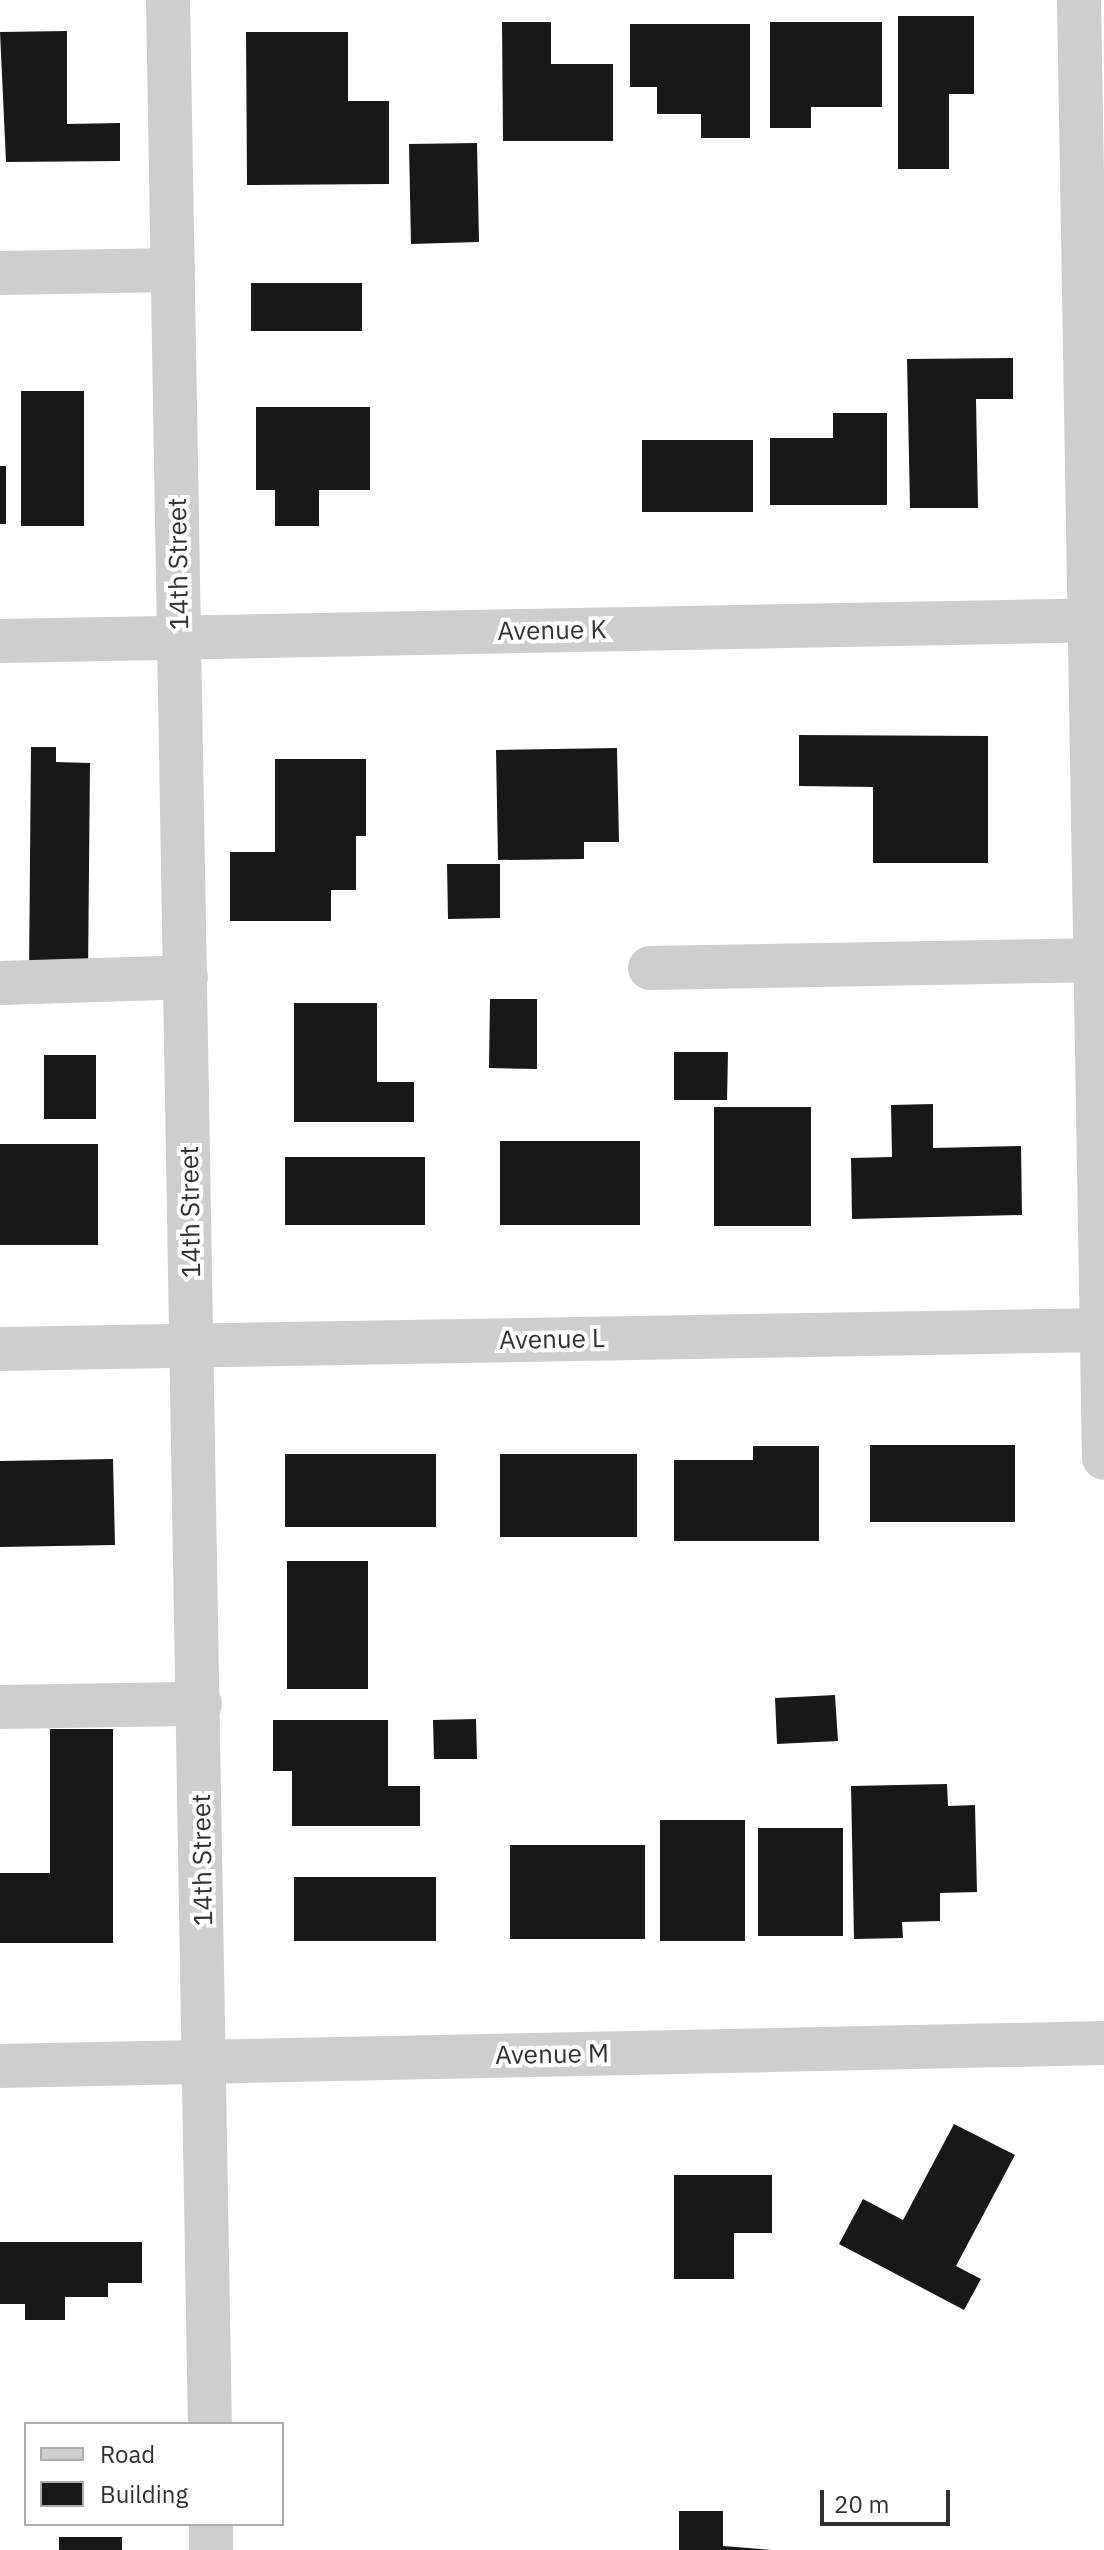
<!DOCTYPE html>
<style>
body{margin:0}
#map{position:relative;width:1104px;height:2550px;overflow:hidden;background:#fff;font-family:"IBM Plex Sans",sans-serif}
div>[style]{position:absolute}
.building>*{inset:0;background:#181818}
.minor>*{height:44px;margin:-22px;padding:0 22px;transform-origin:22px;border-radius:22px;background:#cecece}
span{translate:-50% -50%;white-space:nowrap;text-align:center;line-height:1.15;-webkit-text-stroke:8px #fff;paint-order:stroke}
.street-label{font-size:26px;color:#313131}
.legend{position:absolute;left:24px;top:2422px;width:260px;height:104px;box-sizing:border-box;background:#fff;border:2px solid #adadad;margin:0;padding:10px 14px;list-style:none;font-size:24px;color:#313131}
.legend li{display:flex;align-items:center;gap:16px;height:40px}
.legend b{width:40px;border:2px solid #adadad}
.scale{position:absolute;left:820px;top:2490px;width:130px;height:36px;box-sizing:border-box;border:4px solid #313131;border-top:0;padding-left:10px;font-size:24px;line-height:28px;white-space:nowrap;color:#313131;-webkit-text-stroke:6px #fff;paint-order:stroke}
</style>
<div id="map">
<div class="building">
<div style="clip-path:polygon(898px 16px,974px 16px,974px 94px,949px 94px,949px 169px,898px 169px)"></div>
<div style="clip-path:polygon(502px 22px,551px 22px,551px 64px,613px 64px,613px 141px,503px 141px)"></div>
<div style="clip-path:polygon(770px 22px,882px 22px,882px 107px,811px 107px,811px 128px,770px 128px)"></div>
<div style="clip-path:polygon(630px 24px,750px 24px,750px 138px,701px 138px,701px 114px,657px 114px,657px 87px,630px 87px)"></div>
<div style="clip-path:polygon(67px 31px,67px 124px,120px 123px,120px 161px,6px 162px,0 32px)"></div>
<div style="clip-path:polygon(246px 32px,348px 32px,348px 101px,389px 101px,389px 184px,247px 185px)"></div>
<div style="clip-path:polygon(477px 143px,479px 242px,411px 244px,409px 144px)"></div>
<div style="clip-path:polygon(251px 283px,362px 283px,362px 331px,251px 331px)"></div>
<div style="clip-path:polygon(1013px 358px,1013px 399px,976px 399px,978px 508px,910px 508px,907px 359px)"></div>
<div style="clip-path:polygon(21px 391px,84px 391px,84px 526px,21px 526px)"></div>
<div style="clip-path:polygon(256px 407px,370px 407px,370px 490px,319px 490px,319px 526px,275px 526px,275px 490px,256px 490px)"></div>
<div style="clip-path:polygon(833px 413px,887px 413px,887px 505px,770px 505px,770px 438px,833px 438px)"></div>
<div style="clip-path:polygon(642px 440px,753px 440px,753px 512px,642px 512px)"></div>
<div style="clip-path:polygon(0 466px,6px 466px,6px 524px,0 524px)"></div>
<div style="clip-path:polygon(799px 735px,988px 736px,988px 863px,873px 863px,873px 787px,799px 786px)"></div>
<div style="clip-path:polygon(31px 747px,56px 747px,56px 762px,90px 763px,88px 974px,29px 974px)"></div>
<div style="clip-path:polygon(617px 748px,619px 842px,584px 842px,584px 859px,498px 860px,496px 750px)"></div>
<div style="clip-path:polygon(275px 759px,366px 759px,366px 836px,356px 836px,356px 890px,331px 890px,331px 921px,230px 921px,230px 852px,275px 852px)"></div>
<div style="clip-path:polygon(447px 864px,500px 864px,500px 918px,448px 919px)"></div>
<div style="clip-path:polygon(490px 999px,537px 999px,537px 1069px,489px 1068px)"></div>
<div style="clip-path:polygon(294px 1003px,377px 1003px,377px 1082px,414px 1082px,414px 1122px,294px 1122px)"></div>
<div style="clip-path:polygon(674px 1052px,728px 1052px,727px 1100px,674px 1100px)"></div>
<div style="clip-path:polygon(44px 1055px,96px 1055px,96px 1119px,44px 1119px)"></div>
<div style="clip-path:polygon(933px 1104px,933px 1148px,1021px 1146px,1022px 1215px,852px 1219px,851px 1158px,892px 1157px,891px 1105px)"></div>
<div style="clip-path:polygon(714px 1107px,811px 1107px,811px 1226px,714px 1226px)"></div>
<div style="clip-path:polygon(500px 1141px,640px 1141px,640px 1225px,500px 1225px)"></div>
<div style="clip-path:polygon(0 1144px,98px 1144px,98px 1245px,0 1245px)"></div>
<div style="clip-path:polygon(285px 1157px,425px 1157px,425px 1225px,285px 1225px)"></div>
<div style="clip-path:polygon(870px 1445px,1015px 1445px,1015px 1522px,870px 1522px)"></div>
<div style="clip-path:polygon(753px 1446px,819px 1446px,819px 1541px,674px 1541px,674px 1460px,753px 1460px)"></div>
<div style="clip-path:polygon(285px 1454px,436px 1454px,436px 1527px,285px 1527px)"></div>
<div style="clip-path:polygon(500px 1454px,637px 1454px,637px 1537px,500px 1537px)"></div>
<div style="clip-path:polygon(113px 1459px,115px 1545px,0 1547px,0 1461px)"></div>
<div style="clip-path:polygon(287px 1561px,368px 1561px,368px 1689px,287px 1689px)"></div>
<div style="clip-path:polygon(835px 1695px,838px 1741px,777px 1744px,775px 1698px)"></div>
<div style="clip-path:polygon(476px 1719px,477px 1759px,434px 1759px,433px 1720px)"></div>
<div style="clip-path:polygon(273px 1720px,388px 1720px,388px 1786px,420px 1786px,420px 1826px,292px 1826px,292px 1771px,273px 1771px)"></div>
<div style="clip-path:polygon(50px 1729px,113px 1729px,113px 1943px,0 1943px,0 1873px,50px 1873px)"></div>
<div style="clip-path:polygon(947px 1784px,948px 1806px,975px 1805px,977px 1892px,940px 1893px,940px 1921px,902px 1922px,903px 1938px,854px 1939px,851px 1786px)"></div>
<div style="clip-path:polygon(660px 1820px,745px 1820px,745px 1941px,660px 1941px)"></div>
<div style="clip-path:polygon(758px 1828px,843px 1828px,843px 1936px,758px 1936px)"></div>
<div style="clip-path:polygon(510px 1845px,645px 1845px,645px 1939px,510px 1939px)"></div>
<div style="clip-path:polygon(294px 1877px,436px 1877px,436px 1941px,294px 1941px)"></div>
<div style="clip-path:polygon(954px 2124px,1015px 2155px,956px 2266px,981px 2279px,964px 2310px,839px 2244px,863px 2199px,903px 2220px)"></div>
<div style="clip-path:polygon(674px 2175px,772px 2175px,772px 2233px,734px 2233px,734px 2279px,674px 2279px)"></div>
<div style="clip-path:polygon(0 2242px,142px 2242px,142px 2283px,108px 2283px,108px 2297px,65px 2297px,65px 2320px,25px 2320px,25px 2304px,0 2304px)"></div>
<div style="clip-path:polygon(679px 2511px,723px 2511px,723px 2546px,772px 2550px,679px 2550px)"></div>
<div style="clip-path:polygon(59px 2537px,122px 2537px,122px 2550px,59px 2550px)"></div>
</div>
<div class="minor">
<div style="left:168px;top:0;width:2424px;rotate:89.01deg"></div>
<div style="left:1079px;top:0;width:1458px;rotate:89.02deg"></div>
<div style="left:0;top:273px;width:173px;rotate:-1deg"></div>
<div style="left:0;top:641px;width:1104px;rotate:-1.09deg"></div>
<div style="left:650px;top:968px;width:454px;rotate:-1deg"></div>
<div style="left:0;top:983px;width:186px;rotate:-1.8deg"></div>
<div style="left:0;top:1349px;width:1104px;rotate:-0.99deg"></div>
<div style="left:0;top:1707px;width:200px;rotate:-0.9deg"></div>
<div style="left:0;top:2066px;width:1104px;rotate:-1.19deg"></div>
<div style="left:211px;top:2524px;width:26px;rotate:90deg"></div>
</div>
<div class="street-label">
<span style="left:178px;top:564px;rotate:-91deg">14th Street</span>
<span style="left:552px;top:630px;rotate:-1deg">Avenue K</span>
<span style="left:190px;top:1212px;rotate:-91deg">14th Street</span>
<span style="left:552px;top:1339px;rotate:-1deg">Avenue L</span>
<span style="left:202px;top:1860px;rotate:-91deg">14th Street</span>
<span style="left:552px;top:2054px;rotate:-1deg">Avenue M</span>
</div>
<ul class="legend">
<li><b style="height:10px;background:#cecece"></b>Road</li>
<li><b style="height:22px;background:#181818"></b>Building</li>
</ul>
<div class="scale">20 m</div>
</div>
